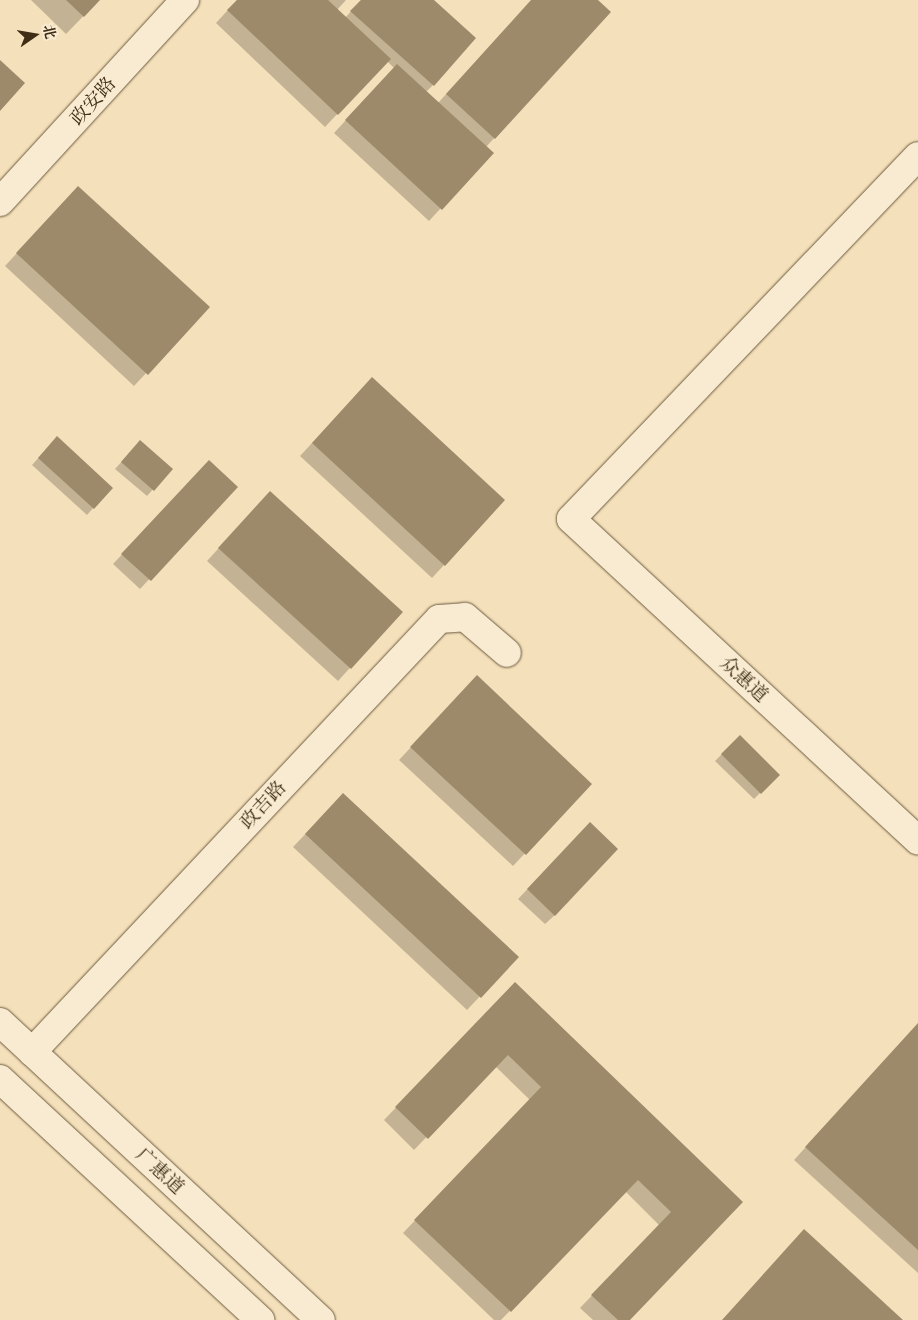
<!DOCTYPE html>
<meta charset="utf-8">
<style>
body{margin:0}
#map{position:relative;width:918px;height:1320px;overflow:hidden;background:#f4e0ba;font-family:"Gentium Book Plus","Noto Serif SC",serif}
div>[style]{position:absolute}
.shadow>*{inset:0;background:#0003}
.building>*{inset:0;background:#9d8a6b}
.roads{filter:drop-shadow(0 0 1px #6c5a3e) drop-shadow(0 0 1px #6c5a3e)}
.street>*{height:28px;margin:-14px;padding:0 14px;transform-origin:14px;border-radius:14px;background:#f8ebd2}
.secondary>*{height:28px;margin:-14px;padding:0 14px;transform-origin:14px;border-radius:14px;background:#f8ebd2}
span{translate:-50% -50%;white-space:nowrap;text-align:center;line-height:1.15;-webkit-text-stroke:4px #f8ebd2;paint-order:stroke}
.street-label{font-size:19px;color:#3f2d15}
.north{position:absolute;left:10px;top:10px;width:50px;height:50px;-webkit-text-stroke:4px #f8ebd2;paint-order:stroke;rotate:77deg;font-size:14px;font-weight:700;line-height:20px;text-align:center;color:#3f2d15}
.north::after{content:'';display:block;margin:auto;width:18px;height:22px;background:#3f2d15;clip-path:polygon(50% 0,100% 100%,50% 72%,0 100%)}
</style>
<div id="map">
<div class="shadow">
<div style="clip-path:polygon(31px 0,99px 0,66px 34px)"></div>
<div style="clip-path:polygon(237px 0,346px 0,337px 10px,345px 18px,361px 0,432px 0,433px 85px,426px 92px,438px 103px,532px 0,596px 0,609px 12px,486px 147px,492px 153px,429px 221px,334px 133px,394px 68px,387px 61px,325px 127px,216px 23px)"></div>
<div style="clip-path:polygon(66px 200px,208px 307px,134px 386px,5px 266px)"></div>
<div style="clip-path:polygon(360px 391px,504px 500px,432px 578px,300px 456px)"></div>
<div style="clip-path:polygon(51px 444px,111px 488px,87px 515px,32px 465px)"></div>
<div style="clip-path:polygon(134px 448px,171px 469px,147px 496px,115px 469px)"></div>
<div style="clip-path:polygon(200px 471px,236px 487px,140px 589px,113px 564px)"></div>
<div style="clip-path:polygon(258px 505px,401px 612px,338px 681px,207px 561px)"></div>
<div style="clip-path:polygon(465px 689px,590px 784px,513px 866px,399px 760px)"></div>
<div style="clip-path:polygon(740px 736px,778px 775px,754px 799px,715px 761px)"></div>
<div style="clip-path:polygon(331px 807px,517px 957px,467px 1010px,293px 847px)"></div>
<div style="clip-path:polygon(581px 833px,555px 915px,545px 924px,518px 899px)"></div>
<div style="clip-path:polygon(503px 996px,741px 1202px,629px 1320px,593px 1320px,580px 1308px,659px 1225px,625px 1191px,501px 1320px,494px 1320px,403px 1233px,530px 1100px,495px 1066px,414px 1150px,384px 1120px)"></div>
<div style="clip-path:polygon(918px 1024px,918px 1273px,794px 1160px)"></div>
</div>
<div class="building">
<div style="clip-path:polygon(66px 0,100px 0,84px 17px)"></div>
<div style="clip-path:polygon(237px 0,328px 0,391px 59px,338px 115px,227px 10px)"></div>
<div style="clip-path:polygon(361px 0,434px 0,476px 38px,434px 86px,350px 11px)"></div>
<div style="clip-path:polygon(531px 0,598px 0,611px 12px,495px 139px,446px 94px)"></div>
<div style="clip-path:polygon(0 60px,25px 83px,0 111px)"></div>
<div style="clip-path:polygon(397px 64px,494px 153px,442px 210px,345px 120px)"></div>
<div style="clip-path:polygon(78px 186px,210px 307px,148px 375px,16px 253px)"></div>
<div style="clip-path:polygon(372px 377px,505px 500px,445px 566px,312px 443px)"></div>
<div style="clip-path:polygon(57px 436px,113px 488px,94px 509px,38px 458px)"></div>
<div style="clip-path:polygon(140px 440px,173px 469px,154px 491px,121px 462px)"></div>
<div style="clip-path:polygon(209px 460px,238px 487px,151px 581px,121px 554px)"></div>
<div style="clip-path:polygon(270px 491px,403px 612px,351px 669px,218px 548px)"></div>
<div style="clip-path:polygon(477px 675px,592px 784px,526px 855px,410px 747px)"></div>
<div style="clip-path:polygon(740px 735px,780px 775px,761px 794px,721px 754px)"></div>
<div style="clip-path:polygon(343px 793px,519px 957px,481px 998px,305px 834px)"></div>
<div style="clip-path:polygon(590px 822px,618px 849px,555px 916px,527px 889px)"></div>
<div style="clip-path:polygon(515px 982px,743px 1202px,630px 1320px,618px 1320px,591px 1295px,671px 1212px,638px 1180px,511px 1312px,414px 1220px,541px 1087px,508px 1055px,428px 1139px,395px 1107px)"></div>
<div style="clip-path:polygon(918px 1023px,918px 1250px,805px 1147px)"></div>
<div style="clip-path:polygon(804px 1229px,903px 1320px,722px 1320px)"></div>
</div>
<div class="roads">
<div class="street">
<div style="left:0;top:202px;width:274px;rotate:-47.5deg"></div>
<div style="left:571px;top:519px;width:473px;rotate:42.8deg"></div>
<div style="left:32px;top:1052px;width:594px;rotate:-46.77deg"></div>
<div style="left:439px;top:619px;width:26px;rotate:-4deg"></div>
<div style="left:465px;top:617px;width:55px;rotate:40.6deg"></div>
</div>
<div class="secondary">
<div style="left:571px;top:519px;width:502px;rotate:-46.29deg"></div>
<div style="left:0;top:1022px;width:438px;rotate:42.9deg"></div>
<div style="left:0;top:1079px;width:355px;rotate:42.8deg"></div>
</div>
</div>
<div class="street-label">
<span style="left:93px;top:101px;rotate:-48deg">政安路</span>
<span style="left:744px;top:679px;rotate:43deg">众惠道</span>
<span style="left:263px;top:805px;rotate:-47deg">政吉路</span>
<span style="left:160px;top:1171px;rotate:43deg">广惠道</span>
</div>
<div class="north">北</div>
</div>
